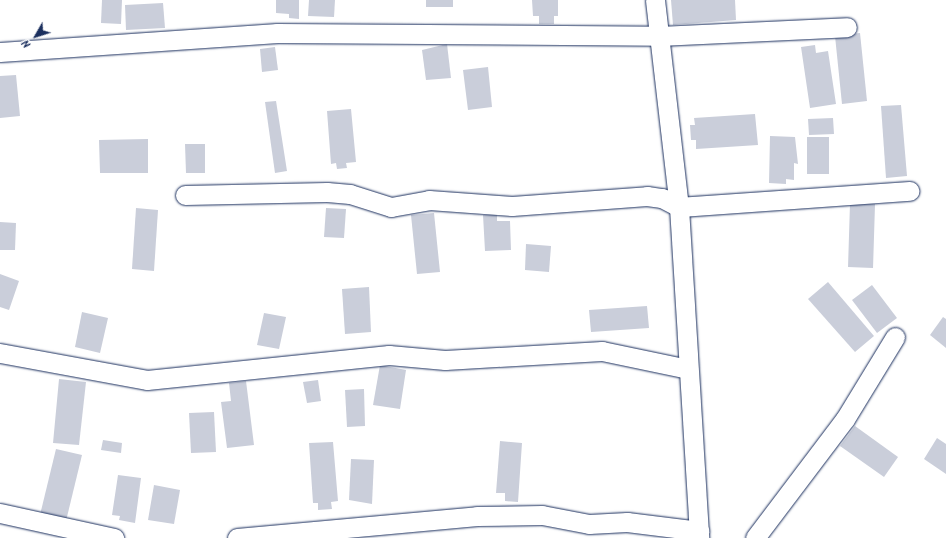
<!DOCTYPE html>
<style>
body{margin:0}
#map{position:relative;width:946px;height:538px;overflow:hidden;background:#fff;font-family:Kalam,sans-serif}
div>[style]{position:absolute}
.building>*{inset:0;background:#caceda}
.roads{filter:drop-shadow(0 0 1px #1b2f5e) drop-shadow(0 0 1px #1b2f5e)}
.minor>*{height:19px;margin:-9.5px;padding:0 9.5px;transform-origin:9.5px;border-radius:9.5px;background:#fff}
span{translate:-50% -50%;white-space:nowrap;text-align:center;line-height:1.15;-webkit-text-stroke:3.5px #fff;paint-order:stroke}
.north{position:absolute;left:16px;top:16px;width:40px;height:40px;-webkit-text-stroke:3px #fff;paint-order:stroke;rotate:231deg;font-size:11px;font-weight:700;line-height:16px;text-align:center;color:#1b2f5e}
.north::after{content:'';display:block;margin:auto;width:14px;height:18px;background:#1b2f5e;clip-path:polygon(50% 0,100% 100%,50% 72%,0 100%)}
</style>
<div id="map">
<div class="building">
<div style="clip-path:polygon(102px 0,122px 0,121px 24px,101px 23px)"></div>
<div style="clip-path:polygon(276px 0,299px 0,299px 19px,289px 18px,289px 14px,276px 13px)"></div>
<div style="clip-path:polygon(309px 0,335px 0,334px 17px,308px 16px)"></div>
<div style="clip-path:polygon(426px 0,453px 0,453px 7px,426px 7px)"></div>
<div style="clip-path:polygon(532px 0,558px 0,558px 16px,554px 16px,554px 24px,539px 24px,539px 16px,533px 16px)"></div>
<div style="clip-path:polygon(671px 0,735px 0,736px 20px,673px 25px)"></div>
<div style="clip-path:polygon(163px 3px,165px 28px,126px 30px,125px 5px)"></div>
<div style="clip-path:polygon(860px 33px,867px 101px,842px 104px,835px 36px)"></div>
<div style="clip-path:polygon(447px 44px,451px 78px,426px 80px,422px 50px)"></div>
<div style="clip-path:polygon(815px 45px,816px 53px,828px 51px,836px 104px,810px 108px,801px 47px)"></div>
<div style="clip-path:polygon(275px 47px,278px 70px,262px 72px,260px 49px)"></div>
<div style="clip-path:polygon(488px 67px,492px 107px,468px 110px,463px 70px)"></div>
<div style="clip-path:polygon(16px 75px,20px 116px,0 118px,0 76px)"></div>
<div style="clip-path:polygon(276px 101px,287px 171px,275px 173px,265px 102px)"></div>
<div style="clip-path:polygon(901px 105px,907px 176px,886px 178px,881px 106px)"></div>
<div style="clip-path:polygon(351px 109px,356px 162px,346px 163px,347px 168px,337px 169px,336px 163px,331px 164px,327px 111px)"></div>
<div style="clip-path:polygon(755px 114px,758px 145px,696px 149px,696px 140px,691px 140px,690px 125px,695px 125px,694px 118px)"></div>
<div style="clip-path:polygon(833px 118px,834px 134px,809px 135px,808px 119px)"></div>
<div style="clip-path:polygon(770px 136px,795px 137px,798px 164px,794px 163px,794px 180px,786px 179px,786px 184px,769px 183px)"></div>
<div style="clip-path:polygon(807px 137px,829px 137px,829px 174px,807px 174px)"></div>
<div style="clip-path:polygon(148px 139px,148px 173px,100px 173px,99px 140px)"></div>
<div style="clip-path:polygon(185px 144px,205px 144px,205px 173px,186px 173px)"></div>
<div style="clip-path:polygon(850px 203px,875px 204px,873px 268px,848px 267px)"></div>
<div style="clip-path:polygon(136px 208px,158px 210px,154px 271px,132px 269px)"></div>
<div style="clip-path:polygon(326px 208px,346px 209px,344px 238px,324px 237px)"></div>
<div style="clip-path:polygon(434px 213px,440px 272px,417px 274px,411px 215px)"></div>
<div style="clip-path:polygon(497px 214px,497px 221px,510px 221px,511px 250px,485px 251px,483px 215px)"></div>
<div style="clip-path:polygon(0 222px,16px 223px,15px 250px,0 250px)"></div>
<div style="clip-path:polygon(526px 244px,551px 246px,549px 272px,525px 270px)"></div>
<div style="clip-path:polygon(0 274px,19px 281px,9px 310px,0 307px)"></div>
<div style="clip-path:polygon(828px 282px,874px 336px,855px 352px,808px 299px)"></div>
<div style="clip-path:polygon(872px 285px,897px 318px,877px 333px,852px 300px)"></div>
<div style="clip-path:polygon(369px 287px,371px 332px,345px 334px,342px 289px)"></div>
<div style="clip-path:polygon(647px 306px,649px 328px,591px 332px,589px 310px)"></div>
<div style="clip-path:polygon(82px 312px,108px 318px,100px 353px,75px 347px)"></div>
<div style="clip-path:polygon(264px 313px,286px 317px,279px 349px,257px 345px)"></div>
<div style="clip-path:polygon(943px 317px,946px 319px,946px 348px,930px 335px)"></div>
<div style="clip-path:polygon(380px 365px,406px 370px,400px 409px,373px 405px)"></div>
<div style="clip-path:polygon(59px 379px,86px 382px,79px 445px,53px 443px)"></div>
<div style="clip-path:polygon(318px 380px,321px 401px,307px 403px,303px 382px)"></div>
<div style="clip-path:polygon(246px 381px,254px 445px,227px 448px,221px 402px,231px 401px,229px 383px)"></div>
<div style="clip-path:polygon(364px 389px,365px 426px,347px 427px,345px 390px)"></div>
<div style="clip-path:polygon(214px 412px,216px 452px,191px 453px,189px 413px)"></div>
<div style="clip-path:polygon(855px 426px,898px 457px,884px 477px,840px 446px)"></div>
<div style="clip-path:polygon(937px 438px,946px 444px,946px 474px,924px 459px)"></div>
<div style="clip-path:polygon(103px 440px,122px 443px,121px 453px,101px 450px)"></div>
<div style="clip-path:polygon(500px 441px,522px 443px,518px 502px,505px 501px,505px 493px,496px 493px)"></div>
<div style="clip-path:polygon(333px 442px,338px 501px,331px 502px,332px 509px,318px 510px,318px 503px,313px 503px,309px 443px)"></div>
<div style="clip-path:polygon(56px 449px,82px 455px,66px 521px,40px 515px)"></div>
<div style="clip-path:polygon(351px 459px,374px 460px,372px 504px,349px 500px)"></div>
<div style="clip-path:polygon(118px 475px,141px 478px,135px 523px,119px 520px,120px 516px,112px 515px)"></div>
<div style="clip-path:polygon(154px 485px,180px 490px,174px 524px,148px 520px)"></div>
</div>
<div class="roads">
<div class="minor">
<div style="left:655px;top:0;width:208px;rotate:83.4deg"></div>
<div style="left:679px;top:207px;width:332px;rotate:86.5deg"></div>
<div style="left:0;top:52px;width:278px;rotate:-3.9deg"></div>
<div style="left:277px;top:33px;width:382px;rotate:0.4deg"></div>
<div style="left:659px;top:36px;width:188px;rotate:-2.7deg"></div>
<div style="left:185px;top:195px;width:142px;rotate:-1.2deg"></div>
<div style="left:327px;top:192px;width:23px;rotate:5deg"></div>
<div style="left:350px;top:194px;width:43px;rotate:17.6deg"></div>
<div style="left:391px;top:207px;width:39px;rotate:-10deg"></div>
<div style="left:429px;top:200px;width:83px;rotate:4.1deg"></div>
<div style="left:512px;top:206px;width:135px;rotate:-4.2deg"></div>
<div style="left:647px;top:196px;width:15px;rotate:8deg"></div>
<div style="left:662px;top:198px;width:19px;rotate:28deg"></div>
<div style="left:679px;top:207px;width:231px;rotate:-4deg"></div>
<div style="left:0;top:353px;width:149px;rotate:10.4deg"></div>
<div style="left:147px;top:380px;width:243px;rotate:-5.9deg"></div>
<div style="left:389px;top:355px;width:56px;rotate:5.1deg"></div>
<div style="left:445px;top:360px;width:157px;rotate:-3.3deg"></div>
<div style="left:602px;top:351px;width:88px;rotate:11.8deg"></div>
<div style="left:0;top:513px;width:117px;rotate:12.4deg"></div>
<div style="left:237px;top:538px;width:241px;rotate:-5.2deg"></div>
<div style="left:477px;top:516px;width:65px;rotate:-0.9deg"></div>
<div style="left:542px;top:515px;width:48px;rotate:10.8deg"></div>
<div style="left:589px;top:524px;width:38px;rotate:-3deg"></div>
<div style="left:627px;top:522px;width:73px;rotate:7.1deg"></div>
<div style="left:755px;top:538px;width:149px;rotate:-52.9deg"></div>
<div style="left:845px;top:419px;width:96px;rotate:-58.6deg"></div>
</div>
</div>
<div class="north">N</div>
</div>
